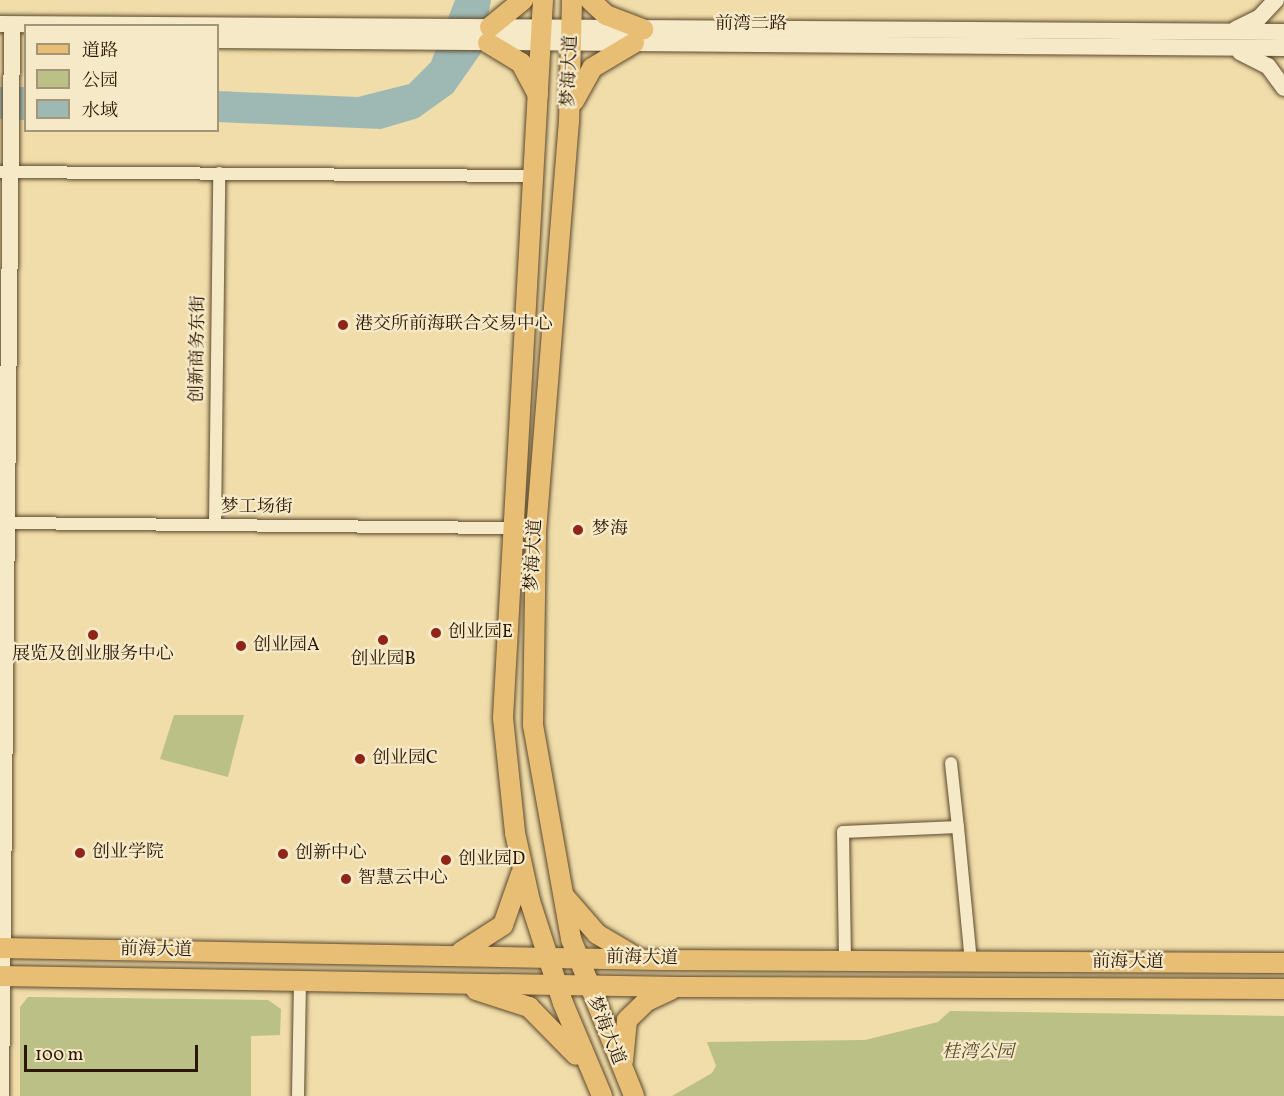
<!DOCTYPE html>
<meta charset="utf-8">
<style>
body{margin:0}
#map{position:relative;width:1284px;height:1096px;overflow:hidden;background:#f0ddaa;font-family:Vollkorn,"Noto Serif SC",serif}
div>[style]{position:absolute}
.green>*{inset:0;background:#bbc087}
.water>*{inset:0;background:#9eb9b4}
.roads{filter:drop-shadow(0 0 2px #5c482c) drop-shadow(0 0 2px #5c482c)}
.street>*{height:12px;margin:-6px;padding:0 6px;transform-origin:6px;border-radius:6px;background:#f5e9c8}
.secondary>*{height:16px;margin:-8px;padding:0 8px;transform-origin:8px;border-radius:8px;background:#f5e9c8}
.primary>*{height:20px;margin:-10px;padding:0 10px;transform-origin:10px;border-radius:10px;background:#e8be75}
.dots>*{width:16px;height:16px;translate:-50% -50%;box-sizing:border-box;border:3px solid #f5e9c8;border-radius:50%}
span{translate:-50% -50%;white-space:nowrap;text-align:center;line-height:1.15;-webkit-text-stroke:4.5px #f5e9c8;paint-order:stroke}
.street-label{font-size:18px;color:#2a1602}
.poi-label{font-size:18px;color:#2a1602}
.left{translate:0 -50%;text-align:left}
.park-label{font-size:18px;color:#56492a;font-style:italic}
.legend{position:absolute;left:24px;top:24px;width:195px;height:108px;box-sizing:border-box;background:#f5e9c8;border:2px solid #a49579;margin:0;padding:8px 10px;list-style:none;font-size:18px;color:#2a1602}
.legend li{display:flex;align-items:center;gap:12px;height:30px}
.legend b{width:30px;border:2px solid #a49579}
.scale{position:absolute;left:24px;top:1045px;width:174px;height:27px;box-sizing:border-box;border:3px solid #2a1602;border-top:0;padding-left:8px;font-size:18px;line-height:21px;white-space:nowrap;color:#2a1602;-webkit-text-stroke:4px #f5e9c8;paint-order:stroke}
</style>
<div id="map">
<div class="green">
<div style="clip-path:polygon(174px 715px,244px 715px,228px 777px,160px 759px)"></div>
<div style="clip-path:polygon(28px 997px,268px 1000px,281px 1009px,280px 1035px,251px 1036px,251px 1096px,20px 1096px,20px 1007px)"></div>
<div style="clip-path:polygon(950px 1011px,1284px 1016px,1284px 1096px,672px 1096px,712px 1073px,716px 1066px,707px 1042px,865px 1040px,938px 1022px)"></div>
</div>
<div class="water">
<div style="clip-path:polygon(455px 0,491px 0,481px 53px,453px 93px,418px 118px,381px 129px,218px 122px,218px 91px,358px 97px,409px 84px,431px 62px)"></div>
<div style="clip-path:polygon(0 87px,25px 87px,25px 120px,0 119px)"></div>
</div>
<div class="roads">
<div class="street">
<div style="left:0;top:172px;width:536px;rotate:0.43deg"></div>
<div style="left:5px;top:523px;width:504px;rotate:0.57deg"></div>
<div style="left:215px;top:525px;width:352px;rotate:-89.3deg"></div>
<div style="left:951px;top:763px;width:64px;rotate:83.8deg"></div>
<div style="left:845px;top:959px;width:127px;rotate:-90.9deg"></div>
<div style="left:843px;top:832px;width:115px;rotate:-2.5deg"></div>
<div style="left:958px;top:827px;width:136px;rotate:84.5deg"></div>
<div style="left:298px;top:1096px;width:117px;rotate:-89deg"></div>
</div>
<div class="secondary">
<div style="left:0;top:24px;width:1284px;rotate:0.36deg"></div>
<div style="left:1236px;top:29px;width:25px;rotate:-26deg"></div>
<div style="left:1259px;top:18px;width:25px;rotate:-47deg"></div>
<div style="left:218px;top:40px;width:1066px;rotate:0.43deg"></div>
<div style="left:1240px;top:52px;width:31px;rotate:27deg"></div>
<div style="left:1268px;top:66px;width:27px;rotate:54deg"></div>
<div style="left:1px;top:1096px;width:1071px;rotate:-89.41deg"></div>
</div>
<div class="primary">
<div style="left:543px;top:0;width:719px;rotate:93.19deg"></div>
<div style="left:503px;top:718px;width:116px;rotate:84deg"></div>
<div style="left:515px;top:833px;width:70px;rotate:77.6deg"></div>
<div style="left:530px;top:901px;width:107px;rotate:72.1deg"></div>
<div style="left:563px;top:1003px;width:101px;rotate:67.2deg"></div>
<div style="left:572px;top:0;width:121px;rotate:91.4deg"></div>
<div style="left:569px;top:121px;width:412px;rotate:94.6deg"></div>
<div style="left:536px;top:532px;width:193px;rotate:90.9deg"></div>
<div style="left:533px;top:725px;width:217px;rotate:79.9deg"></div>
<div style="left:571px;top:939px;width:169px;rotate:68.1deg"></div>
<div style="left:590px;top:0;width:22px;rotate:43deg"></div>
<div style="left:606px;top:15px;width:40px;rotate:21deg"></div>
<div style="left:490px;top:27px;width:43px;rotate:-39.3deg"></div>
<div style="left:488px;top:43px;width:39px;rotate:31deg"></div>
<div style="left:521px;top:63px;width:36px;rotate:62deg"></div>
<div style="left:574px;top:101px;width:38px;rotate:-61deg"></div>
<div style="left:592px;top:68px;width:49px;rotate:-30.8deg"></div>
<div style="left:564px;top:896px;width:50px;rotate:49deg"></div>
<div style="left:597px;top:934px;width:43px;rotate:30.7deg"></div>
<div style="left:0;top:948px;width:661px;rotate:1.04deg"></div>
<div style="left:661px;top:960px;width:623px;rotate:0.28deg"></div>
<div style="left:461px;top:952px;width:50px;rotate:-32.7deg"></div>
<div style="left:503px;top:925px;width:54px;rotate:-70.6deg"></div>
<div style="left:0;top:976px;width:680px;rotate:0.93deg"></div>
<div style="left:680px;top:987px;width:604px;rotate:0.19deg"></div>
<div style="left:476px;top:990px;width:56px;rotate:17.8deg"></div>
<div style="left:529px;top:1007px;width:67px;rotate:45.6deg"></div>
<div style="left:623px;top:1061px;width:41px;rotate:-84.4deg"></div>
<div style="left:627px;top:1020px;width:28px;rotate:-44deg"></div>
<div style="left:647px;top:1001px;width:26px;rotate:-25deg"></div>
</div>
</div>
<div class="dots">
<div style="left:343px;top:325px;background:#8f2418"></div>
<div style="left:578px;top:530px;background:#8f2418"></div>
<div style="left:436px;top:633px;background:#8f2418"></div>
<div style="left:93px;top:635px;background:#8f2418"></div>
<div style="left:383px;top:640px;background:#8f2418"></div>
<div style="left:241px;top:646px;background:#8f2418"></div>
<div style="left:360px;top:759px;background:#8f2418"></div>
<div style="left:80px;top:853px;background:#8f2418"></div>
<div style="left:283px;top:854px;background:#8f2418"></div>
<div style="left:446px;top:860px;background:#8f2418"></div>
<div style="left:346px;top:879px;background:#8f2418"></div>
</div>
<div class="street-label">
<span style="left:751px;top:25px">前湾二路</span>
<span style="left:571px;top:71px;rotate:-88deg">梦海大道</span>
<span style="left:199px;top:349px;rotate:-89deg">创新商务东街</span>
<span style="left:257px;top:508px">梦工场街</span>
<span style="left:535px;top:555px;rotate:-87deg">梦海大道</span>
<span style="left:156px;top:951px;rotate:1deg">前海大道</span>
<span style="left:642px;top:959px;rotate:1deg">前海大道</span>
<span style="left:1128px;top:963px">前海大道</span>
<span style="left:605px;top:1031px;rotate:68deg">梦海大道</span>
</div>
<div class="poi-label">
<span class="left" style="left:355px;top:325px">港交所前海联合交易中心</span>
<span class="left" style="left:592px;top:530px">梦海</span>
<span class="left" style="left:448px;top:633px">创业园E</span>
<span class="left" style="left:253px;top:646px">创业园A</span>
<span style="left:93px;top:655px">展览及创业服务中心</span>
<span style="left:383px;top:660px">创业园B</span>
<span class="left" style="left:372px;top:759px">创业园C</span>
<span class="left" style="left:92px;top:853px">创业学院</span>
<span class="left" style="left:295px;top:854px">创新中心</span>
<span class="left" style="left:458px;top:860px">创业园D</span>
<span class="left" style="left:358px;top:879px">智慧云中心</span>
</div>
<div class="park-label">
<span style="left:978px;top:1053px">桂湾公园</span>
</div>
<ul class="legend">
<li><b style="height:8px;background:#e8be75"></b>道路</li>
<li><b style="height:16px;background:#bbc087"></b>公园</li>
<li><b style="height:16px;background:#9eb9b4"></b>水域</li>
</ul>
<div class="scale">100 m</div>
</div>
